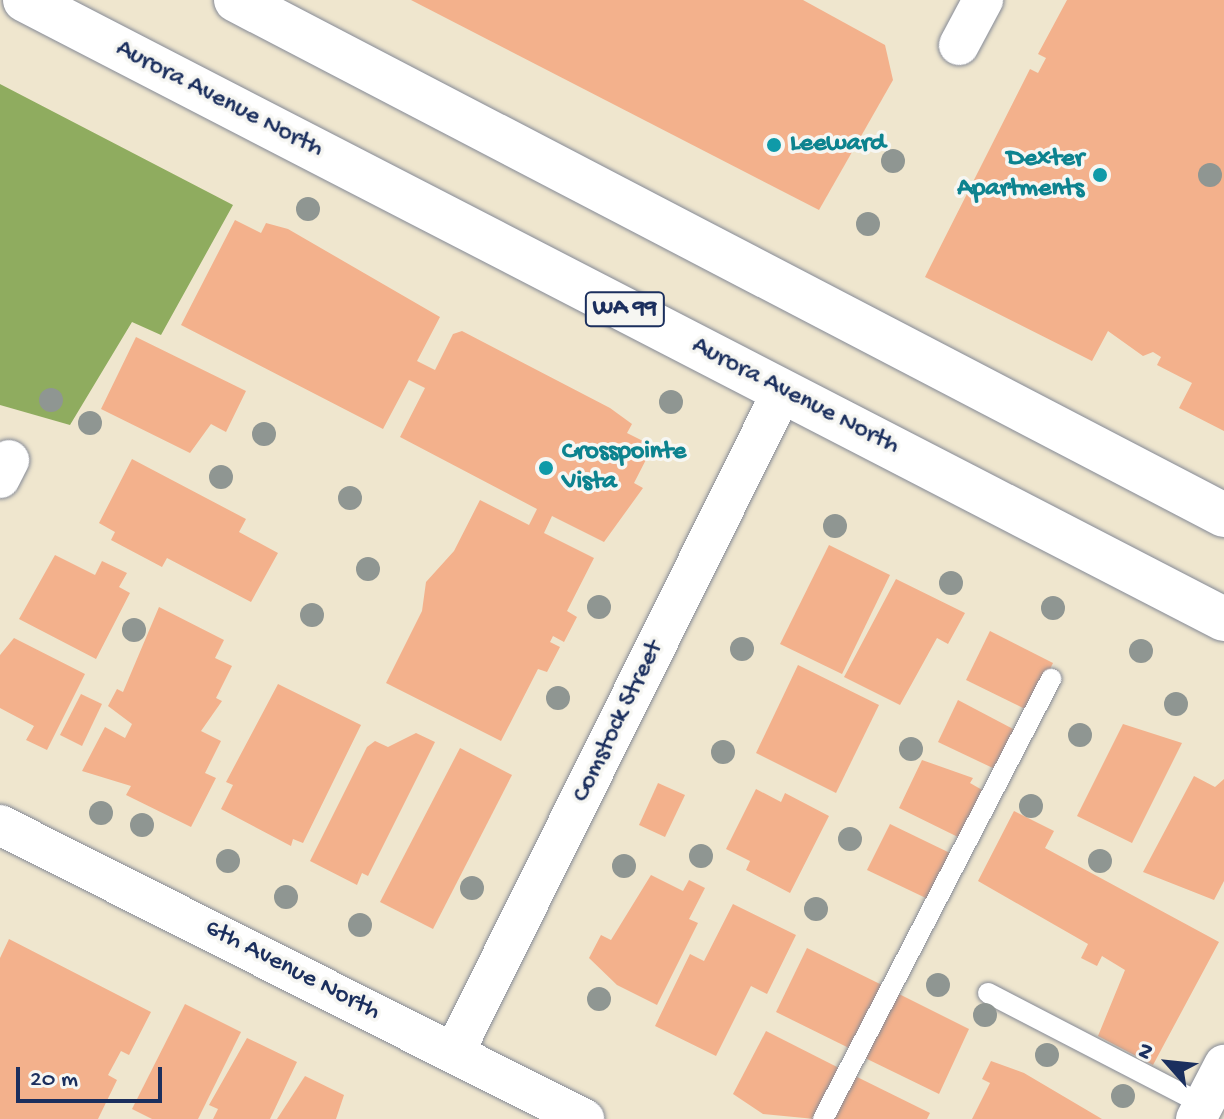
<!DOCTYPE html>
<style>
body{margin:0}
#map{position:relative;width:1224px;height:1119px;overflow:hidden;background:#efe6ce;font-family:"Gochi Hand",sans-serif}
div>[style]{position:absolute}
.forest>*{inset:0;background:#8fac5f}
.building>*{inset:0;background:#f3b18c}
.roads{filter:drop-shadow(0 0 2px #858a96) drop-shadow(0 0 2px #858a96)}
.service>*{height:20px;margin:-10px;padding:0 10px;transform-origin:10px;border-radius:10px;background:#fff}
.minor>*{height:40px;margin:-20px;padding:0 20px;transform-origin:20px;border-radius:20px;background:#fff}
.trunk>*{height:44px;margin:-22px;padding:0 22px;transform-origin:22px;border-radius:22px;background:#fff}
.trees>*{width:24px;height:24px;margin:-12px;border-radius:50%;background:#8f9692}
.dots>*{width:22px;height:22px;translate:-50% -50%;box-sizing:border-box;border:4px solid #f6f6f2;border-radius:50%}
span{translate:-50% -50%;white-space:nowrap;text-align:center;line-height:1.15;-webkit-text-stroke:7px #f6f6f2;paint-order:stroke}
.shield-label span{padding:2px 6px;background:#f6f6f2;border:2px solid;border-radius:6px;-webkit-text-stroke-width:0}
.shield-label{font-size:24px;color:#1b2f5e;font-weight:700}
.street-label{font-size:26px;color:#1b2f5e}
.culture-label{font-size:26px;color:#0d838f;font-weight:700}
.left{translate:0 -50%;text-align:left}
.right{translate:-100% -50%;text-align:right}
.north{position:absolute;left:1128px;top:1023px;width:80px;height:80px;-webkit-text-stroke:6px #f6f6f2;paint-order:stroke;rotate:297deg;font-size:22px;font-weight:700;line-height:32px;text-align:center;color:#1b2f5e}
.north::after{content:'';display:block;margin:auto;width:28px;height:36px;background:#1b2f5e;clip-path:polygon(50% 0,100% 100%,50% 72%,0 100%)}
.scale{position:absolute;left:16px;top:1067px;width:146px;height:36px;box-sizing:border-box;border:4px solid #1b2f5e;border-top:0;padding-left:10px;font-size:24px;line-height:28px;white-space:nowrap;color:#1b2f5e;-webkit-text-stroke:6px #f6f6f2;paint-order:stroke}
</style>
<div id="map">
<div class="forest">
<div style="clip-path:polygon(0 84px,233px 205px,161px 335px,132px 322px,70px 425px,0 405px)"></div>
</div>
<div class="building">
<div style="clip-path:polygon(411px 0,803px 0,885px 45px,893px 80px,819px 210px)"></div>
<div style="clip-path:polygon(1067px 0,1224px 0,1224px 431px,1179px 408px,1192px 383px,1157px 365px,1161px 357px,1153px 352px,1143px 356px,1108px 331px,1092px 361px,925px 277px,1030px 69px,1038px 73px,1046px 58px,1038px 54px)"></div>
<div style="clip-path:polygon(235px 220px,261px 233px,266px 223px,288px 229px,440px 317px,417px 361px,435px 370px,453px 334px,462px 331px,610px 408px,632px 424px,627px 433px,653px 446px,634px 483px,643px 488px,604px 542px,552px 516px,544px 533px,594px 558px,567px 611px,577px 617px,564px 642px,553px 636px,550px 642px,560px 647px,547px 672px,538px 669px,501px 741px,386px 683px,422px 611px,426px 582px,454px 551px,480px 500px,529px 525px,537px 509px,400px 437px,425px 388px,409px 380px,383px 429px,181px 325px)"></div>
<div style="clip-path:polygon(136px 337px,246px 391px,226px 432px,211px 424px,190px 453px,101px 409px)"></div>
<div style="clip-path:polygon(132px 459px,246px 519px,239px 532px,278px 553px,251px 602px,167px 558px,162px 567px,111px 540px,115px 532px,99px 523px)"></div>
<div style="clip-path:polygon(829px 545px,890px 575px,842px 674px,780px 644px)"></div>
<div style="clip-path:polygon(55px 555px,95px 575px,102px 561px,127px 573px,119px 587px,130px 593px,96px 659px,19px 619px)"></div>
<div style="clip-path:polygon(896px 579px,965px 613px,948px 644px,937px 638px,900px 705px,844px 677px)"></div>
<div style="clip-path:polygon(159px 607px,224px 640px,215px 658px,232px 666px,216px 698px,222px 701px,201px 731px,221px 741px,205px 773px,216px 778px,191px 827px,126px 795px,131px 786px,82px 771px,105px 727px,125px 738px,132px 724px,108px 706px,117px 689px,123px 692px)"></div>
<div style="clip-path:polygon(990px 631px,1053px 663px,1029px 711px,966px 680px)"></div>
<div style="clip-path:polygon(14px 638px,85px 674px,47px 750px,26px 740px,34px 726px,0 708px,0 655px)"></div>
<div style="clip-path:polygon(798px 665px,879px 705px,836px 793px,756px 753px)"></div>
<div style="clip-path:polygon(278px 684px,361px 725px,303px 843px,293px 839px,291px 846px,221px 809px,233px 785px,226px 782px)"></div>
<div style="clip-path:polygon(81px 694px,102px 704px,82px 746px,60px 735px)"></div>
<div style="clip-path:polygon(958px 700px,1015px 730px,997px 770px,938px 742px)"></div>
<div style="clip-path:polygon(1123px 724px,1182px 743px,1132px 843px,1077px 816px)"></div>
<div style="clip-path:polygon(416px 733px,435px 742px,368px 876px,362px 873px,357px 885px,310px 861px,367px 747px,375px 741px,388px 747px)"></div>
<div style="clip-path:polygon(460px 748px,512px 775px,433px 929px,380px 902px)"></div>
<div style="clip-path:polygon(922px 760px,973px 778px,970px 783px,984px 791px,960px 838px,899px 808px)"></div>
<div style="clip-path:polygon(1194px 776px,1215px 787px,1224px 779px,1224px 881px,1214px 900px,1143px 872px)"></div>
<div style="clip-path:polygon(658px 783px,685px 795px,665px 837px,639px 825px)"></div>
<div style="clip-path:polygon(756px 789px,781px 802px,785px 793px,829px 816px,790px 893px,746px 870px,750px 861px,726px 849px)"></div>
<div style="clip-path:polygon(1014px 811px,1054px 831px,1045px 848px,1219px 942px,1153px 1065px,1098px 1036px,1125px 970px,1102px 956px,1097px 966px,1081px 958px,1088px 944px,978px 881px)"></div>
<div style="clip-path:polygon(890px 824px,952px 854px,930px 900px,867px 870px)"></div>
<div style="clip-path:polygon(651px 875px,683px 891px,689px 880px,705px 888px,689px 919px,698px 923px,657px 1005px,617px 985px,589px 958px,601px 935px,611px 940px)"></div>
<div style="clip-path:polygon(733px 904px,796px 935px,767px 994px,751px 986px,716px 1056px,655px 1026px,690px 954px,704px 961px)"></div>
<div style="clip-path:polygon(9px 939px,151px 1012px,129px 1055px,121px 1051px,108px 1075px,117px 1080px,98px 1119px,0 1119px,0 958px)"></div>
<div style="clip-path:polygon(807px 948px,882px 985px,851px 1049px,776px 1012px)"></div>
<div style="clip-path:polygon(895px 992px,969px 1029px,939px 1094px,863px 1057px)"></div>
<div style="clip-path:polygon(185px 1004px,241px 1032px,198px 1119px,152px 1119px,132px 1109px)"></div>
<div style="clip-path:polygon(766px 1031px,841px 1069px,815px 1119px,763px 1114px,733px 1094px)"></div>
<div style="clip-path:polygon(247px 1038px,297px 1062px,270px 1119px,213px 1119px,218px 1109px,209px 1105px)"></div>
<div style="clip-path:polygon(991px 1061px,1024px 1073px,1102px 1119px,972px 1119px,990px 1083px,982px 1079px)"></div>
<div style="clip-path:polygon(853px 1075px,930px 1113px,927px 1119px,831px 1119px)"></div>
<div style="clip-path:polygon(305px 1076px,344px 1095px,336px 1119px,277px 1119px)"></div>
</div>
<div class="roads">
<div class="service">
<div style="left:988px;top:993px;width:243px;rotate:27.4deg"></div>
<div style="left:823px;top:1119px;width:496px;rotate:-62.6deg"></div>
</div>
<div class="minor">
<div style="left:959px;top:45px;width:51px;rotate:-61.9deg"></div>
<div style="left:0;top:478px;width:20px;rotate:-63deg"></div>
<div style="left:0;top:825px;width:654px;rotate:26.72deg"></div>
<div style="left:454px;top:1053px;width:740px;rotate:-63.61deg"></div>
<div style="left:1196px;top:1119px;width:61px;rotate:-62.6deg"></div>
</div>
<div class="trunk">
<div style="left:25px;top:0;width:1349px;rotate:27.31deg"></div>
<div style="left:236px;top:0;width:1114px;rotate:27.53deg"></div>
</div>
</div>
<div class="trees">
<div style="left:893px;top:161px"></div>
<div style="left:1210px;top:175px"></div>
<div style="left:308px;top:209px"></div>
<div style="left:868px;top:224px"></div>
<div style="left:51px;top:400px"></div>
<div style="left:671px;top:402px"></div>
<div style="left:90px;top:423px"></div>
<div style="left:264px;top:434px"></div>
<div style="left:221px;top:477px"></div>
<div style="left:350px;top:498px"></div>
<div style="left:835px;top:526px"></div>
<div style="left:368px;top:569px"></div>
<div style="left:951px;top:583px"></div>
<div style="left:599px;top:607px"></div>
<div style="left:1053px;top:608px"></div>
<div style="left:312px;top:615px"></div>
<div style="left:134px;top:630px"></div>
<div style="left:742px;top:649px"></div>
<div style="left:1141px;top:651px"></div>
<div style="left:558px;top:698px"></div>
<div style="left:1176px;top:704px"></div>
<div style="left:1080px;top:735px"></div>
<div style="left:911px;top:749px"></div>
<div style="left:723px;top:752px"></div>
<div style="left:1031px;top:806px"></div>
<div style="left:101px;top:813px"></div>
<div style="left:142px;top:825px"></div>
<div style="left:850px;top:839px"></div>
<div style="left:701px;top:856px"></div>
<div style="left:228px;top:861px"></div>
<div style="left:1100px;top:861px"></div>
<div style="left:624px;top:866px"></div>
<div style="left:472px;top:888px"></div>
<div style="left:286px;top:897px"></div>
<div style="left:816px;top:909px"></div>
<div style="left:360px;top:925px"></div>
<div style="left:938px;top:985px"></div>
<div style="left:599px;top:999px"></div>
<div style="left:985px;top:1015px"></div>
<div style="left:1047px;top:1055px"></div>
<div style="left:1123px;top:1096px"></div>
</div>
<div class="dots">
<div style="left:774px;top:145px;background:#0f9aa8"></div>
<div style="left:1100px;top:175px;background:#0f9aa8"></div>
<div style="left:546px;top:468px;background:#0f9aa8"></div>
</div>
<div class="shield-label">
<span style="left:625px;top:309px">WA 99</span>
</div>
<div class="street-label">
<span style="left:219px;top:100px;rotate:27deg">Aurora Avenue North</span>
<span style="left:795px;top:397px;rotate:27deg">Aurora Avenue North</span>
<span style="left:619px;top:722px;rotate:-64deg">Comstock Street</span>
<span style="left:292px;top:971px;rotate:27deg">6th Avenue North</span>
</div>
<div class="culture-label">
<span class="left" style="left:790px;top:145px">Leeward</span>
<span class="right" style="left:1084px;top:175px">Dexter<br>Apartments</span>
<span class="left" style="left:562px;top:468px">Crosspointe<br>Vista</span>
</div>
<div class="north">N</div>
<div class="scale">20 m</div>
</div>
